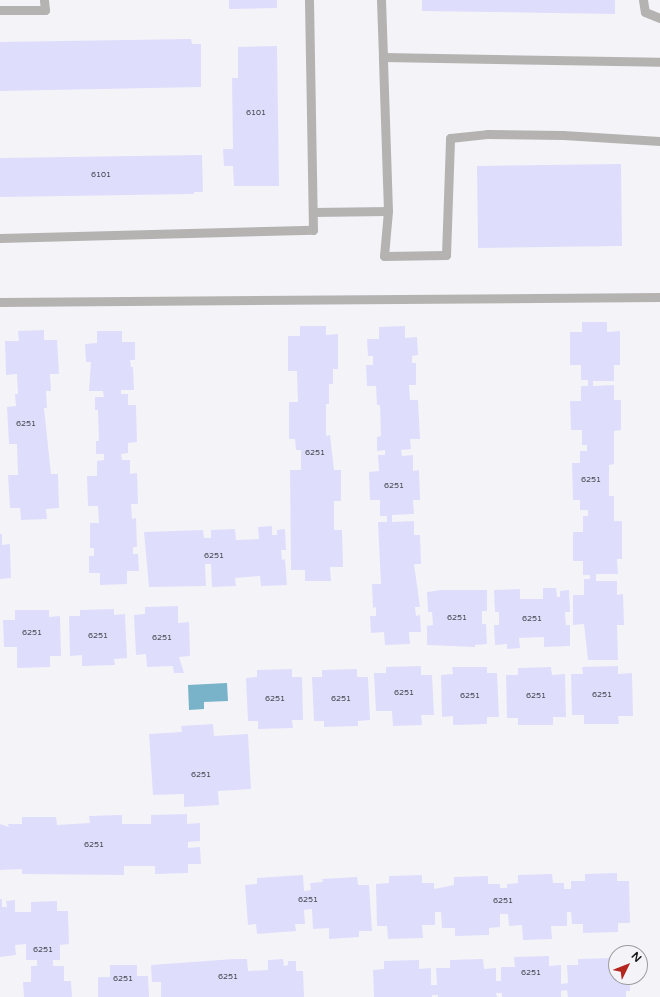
<!DOCTYPE html>
<style>
body{margin:0}
#map{position:relative;width:660px;height:997px;overflow:hidden;background:#f4f4f8;font-family:"Varela Round",sans-serif}
div>[style]{position:absolute}
.water>*{inset:0;background:#78b3ca}
.building>*{inset:0;background:#deddfc}
.service>*{height:9px;margin:-4.5px;padding:0 4.5px;transform-origin:4.5px;border-radius:4.5px;background:#b5b3b2}
span{translate:-50% -50%;white-space:nowrap;text-align:center;line-height:1.15;-webkit-text-stroke:4px #f4f4f8;paint-order:stroke}
.number-label{font-size:8px;color:#4a4952}
.number-label span{-webkit-text-stroke-width:0}
.north{position:absolute;left:608px;top:945px;width:40px;height:40px;box-sizing:border-box;background:#f4f4f8;border:1px solid #9c9c9f;border-radius:50%;rotate:47deg;font-size:11px;font-weight:700;line-height:16px;text-align:center;color:#181819}
.north::after{content:'';display:block;margin:auto;width:14px;height:18px;background:#b4251e;clip-path:polygon(50% 0,100% 100%,50% 72%,0 100%)}
</style>
<div id="map">
<div class="water">
<div style="clip-path:polygon(227px 683px,228px 701px,204px 702px,204px 709px,189px 710px,188px 685px)"></div>
</div>
<div class="building">
<div style="clip-path:polygon(229px 0,277px 0,277px 8px,229px 9px)"></div>
<div style="clip-path:polygon(422px 0,615px 0,615px 14px,422px 11px)"></div>
<div style="clip-path:polygon(191px 39px,192px 44px,201px 44px,201px 87px,0 91px,0 42px)"></div>
<div style="clip-path:polygon(277px 46px,279px 186px,234px 186px,233px 166px,224px 166px,223px 149px,233px 149px,232px 78px,238px 78px,238px 47px)"></div>
<div style="clip-path:polygon(202px 155px,203px 192px,194px 192px,194px 194px,0 197px,0 158px)"></div>
<div style="clip-path:polygon(621px 164px,622px 246px,478px 248px,477px 166px)"></div>
<div style="clip-path:polygon(582px 322px,607px 322px,607px 332px,620px 331px,620px 365px,614px 365px,614px 381px,593px 381px,593px 386px,614px 385px,614px 400px,621px 400px,621px 430px,614px 431px,614px 464px,609px 465px,609px 496px,614px 496px,614px 521px,622px 521px,622px 559px,617px 559px,618px 574px,596px 574px,596px 581px,617px 581px,617px 595px,623px 594px,624px 625px,617px 625px,618px 660px,588px 660px,584px 624px,573px 625px,573px 595px,584px 595px,584px 579px,590px 579px,590px 575px,583px 575px,583px 561px,573px 561px,573px 532px,583px 532px,583px 516px,588px 516px,588px 510px,580px 510px,580px 500px,573px 500px,572px 463px,580px 463px,580px 451px,587px 451px,587px 445px,582px 445px,582px 430px,571px 430px,570px 401px,581px 401px,581px 386px,588px 386px,588px 380px,581px 380px,581px 365px,570px 365px,570px 332px,582px 332px)"></div>
<div style="clip-path:polygon(300px 326px,326px 326px,326px 335px,338px 334px,338px 369px,333px 369px,333px 384px,329px 384px,329px 404px,326px 404px,326px 436px,330px 435px,334px 470px,341px 470px,341px 501px,334px 501px,334px 530px,342px 530px,343px 567px,330px 567px,331px 581px,305px 581px,305px 570px,291px 570px,290px 470px,301px 470px,301px 450px,296px 450px,295px 439px,289px 439px,289px 402px,298px 402px,297px 374px,297px 371px,288px 371px,288px 336px,300px 336px)"></div>
<div style="clip-path:polygon(405px 326px,405px 338px,417px 337px,418px 355px,412px 356px,412px 363px,416px 363px,416px 385px,409px 385px,410px 400px,418px 400px,420px 439px,410px 439px,411px 449px,401px 450px,402px 456px,413px 455px,413px 471px,419px 470px,420px 500px,413px 500px,414px 514px,392px 515px,392px 522px,414px 521px,414px 535px,420px 535px,421px 564px,414px 564px,420px 607px,415px 607px,416px 616px,420px 615px,421px 632px,409px 632px,410px 644px,385px 645px,384px 632px,371px 633px,370px 616px,376px 616px,376px 607px,373px 608px,372px 584px,381px 584px,378px 522px,387px 522px,387px 516px,380px 516px,380px 500px,370px 500px,369px 472px,379px 471px,378px 455px,385px 455px,385px 450px,377px 451px,377px 437px,381px 436px,380px 405px,377px 405px,376px 386px,367px 386px,366px 365px,373px 365px,373px 356px,368px 356px,367px 339px,379px 339px,379px 327px)"></div>
<div style="clip-path:polygon(44px 330px,44px 340px,57px 340px,59px 374px,50px 374px,51px 391px,46px 391px,47px 408px,44px 408px,51px 474px,58px 474px,59px 508px,46px 509px,47px 519px,21px 520px,20px 508px,10px 508px,8px 475px,18px 475px,17px 444px,9px 444px,7px 407px,16px 406px,15px 394px,18px 394px,17px 374px,6px 375px,5px 341px,19px 341px,18px 331px)"></div>
<div style="clip-path:polygon(97px 331px,122px 331px,122px 342px,135px 342px,135px 360px,130px 360px,131px 367px,133px 367px,134px 390px,121px 390px,121px 394px,128px 394px,128px 405px,136px 405px,137px 442px,128px 443px,128px 453px,121px 454px,122px 460px,130px 460px,130px 474px,137px 473px,138px 504px,131px 504px,132px 519px,136px 518px,137px 547px,133px 547px,133px 554px,138px 554px,139px 571px,127px 571px,127px 584px,100px 585px,100px 573px,89px 573px,89px 556px,94px 556px,94px 548px,90px 548px,90px 523px,99px 523px,98px 506px,88px 506px,87px 476px,97px 476px,97px 461px,104px 460px,104px 454px,96px 454px,96px 441px,99px 441px,98px 410px,95px 410px,95px 397px,104px 397px,103px 391px,89px 391px,91px 362px,86px 362px,85px 344px,97px 343px)"></div>
<div style="clip-path:polygon(272px 526px,272px 535px,277px 535px,277px 530px,285px 529px,286px 550px,281px 550px,282px 560px,285px 559px,287px 585px,261px 586px,260px 576px,235px 578px,236px 586px,212px 587px,211px 564px,205px 564px,206px 586px,149px 587px,144px 532px,203px 530px,204px 538px,211px 538px,211px 530px,235px 529px,236px 540px,259px 539px,258px 527px)"></div>
<div style="clip-path:polygon(0 534px,2px 534px,2px 545px,10px 544px,11px 578px,0 579px)"></div>
<div style="clip-path:polygon(543px 588px,556px 588px,557px 597px,560px 597px,560px 591px,569px 590px,570px 612px,565px 612px,566px 625px,570px 625px,570px 646px,544px 647px,544px 637px,519px 638px,520px 648px,507px 649px,507px 644px,495px 645px,494px 625px,499px 625px,499px 612px,495px 612px,494px 590px,520px 589px,520px 599px,543px 599px)"></div>
<div style="clip-path:polygon(441px 590px,487px 590px,487px 611px,482px 611px,482px 624px,486px 624px,487px 644px,475px 645px,475px 647px,427px 645px,427px 626px,433px 625px,432px 612px,428px 612px,427px 592px)"></div>
<div style="clip-path:polygon(178px 606px,178px 623px,189px 622px,190px 656px,179px 657px,184px 673px,174px 673px,173px 666px,147px 667px,146px 654px,136px 655px,134px 615px,145px 614px,145px 607px)"></div>
<div style="clip-path:polygon(114px 609px,114px 615px,125px 614px,127px 658px,114px 659px,115px 665px,82px 666px,82px 655px,70px 656px,69px 616px,80px 616px,80px 610px)"></div>
<div style="clip-path:polygon(15px 610px,49px 610px,49px 617px,60px 616px,61px 656px,50px 656px,50px 667px,17px 668px,17px 647px,4px 647px,3px 620px,15px 620px)"></div>
<div style="clip-path:polygon(421px 666px,421px 675px,432px 675px,434px 715px,421px 715px,422px 725px,393px 726px,392px 711px,376px 711px,374px 673px,386px 673px,386px 667px)"></div>
<div style="clip-path:polygon(618px 666px,618px 674px,632px 673px,633px 716px,618px 716px,619px 724px,584px 724px,584px 715px,572px 715px,571px 674px,583px 674px,582px 667px)"></div>
<div style="clip-path:polygon(452px 667px,487px 667px,487px 673px,497px 673px,499px 717px,487px 717px,487px 724px,453px 725px,453px 716px,442px 717px,441px 675px,453px 674px)"></div>
<div style="clip-path:polygon(551px 667px,552px 675px,565px 674px,566px 717px,553px 717px,553px 725px,518px 725px,518px 718px,507px 718px,506px 675px,518px 675px,518px 668px)"></div>
<div style="clip-path:polygon(292px 669px,292px 677px,302px 677px,303px 720px,292px 720px,293px 728px,258px 729px,258px 721px,248px 721px,246px 678px,257px 677px,257px 670px)"></div>
<div style="clip-path:polygon(357px 669px,357px 677px,368px 677px,370px 720px,358px 721px,358px 726px,324px 727px,324px 721px,314px 721px,312px 677px,322px 677px,322px 670px)"></div>
<div style="clip-path:polygon(213px 724px,214px 736px,248px 734px,251px 789px,218px 791px,219px 805px,184px 807px,184px 794px,153px 795px,149px 734px,182px 732px,181px 726px)"></div>
<div style="clip-path:polygon(187px 814px,187px 824px,200px 823px,200px 841px,188px 842px,188px 848px,200px 847px,201px 864px,188px 864px,188px 873px,155px 874px,155px 866px,124px 866px,124px 875px,22px 874px,22px 869px,0 870px,0 824px,9px 827px,8px 824px,22px 824px,22px 817px,56px 817px,57px 825px,90px 823px,89px 816px,122px 815px,122px 824px,151px 824px,151px 815px)"></div>
<div style="clip-path:polygon(617px 873px,617px 881px,629px 881px,630px 923px,618px 923px,618px 932px,583px 933px,583px 924px,572px 924px,571px 912px,567px 912px,567px 926px,551px 926px,552px 939px,523px 940px,522px 925px,509px 926px,508px 914px,500px 914px,500px 927px,489px 928px,489px 935px,455px 936px,455px 928px,442px 928px,441px 912px,435px 912px,435px 925px,422px 925px,423px 938px,388px 939px,387px 926px,377px 926px,376px 884px,389px 883px,389px 876px,422px 875px,422px 883px,434px 883px,434px 889px,454px 885px,454px 877px,488px 876px,488px 884px,500px 884px,500px 888px,507px 888px,507px 884px,518px 883px,518px 875px,552px 874px,553px 883px,564px 883px,564px 889px,571px 889px,571px 881px,585px 881px,585px 874px)"></div>
<div style="clip-path:polygon(303px 875px,304px 891px,311px 890px,310px 883px,323px 882px,322px 879px,357px 877px,358px 885px,369px 885px,372px 931px,359px 931px,359px 937px,329px 939px,329px 928px,313px 929px,312px 909px,304px 910px,305px 924px,295px 924px,296px 931px,257px 934px,256px 924px,248px 925px,245px 885px,257px 884px,257px 878px)"></div>
<div style="clip-path:polygon(0 899px,2px 899px,2px 907px,7px 907px,6px 901px,15px 900px,15px 912px,31px 912px,31px 902px,57px 901px,57px 911px,68px 911px,69px 944px,60px 945px,60px 960px,53px 960px,53px 966px,64px 966px,64px 981px,71px 981px,72px 997px,24px 997px,23px 982px,31px 982px,31px 966px,37px 966px,37px 960px,26px 960px,26px 944px,15px 945px,16px 955px,0 957px)"></div>
<div style="clip-path:polygon(549px 956px,549px 966px,561px 965px,561px 984px,568px 983px,567px 965px,578px 965px,578px 959px,613px 958px,616px 977px,630px 980px,630px 991px,626px 991px,626px 997px,568px 997px,567px 990px,561px 991px,561px 997px,502px 997px,502px 993px,496px 993px,497px 997px,438px 997px,438px 995px,432px 995px,432px 997px,374px 997px,373px 970px,384px 969px,384px 961px,419px 960px,419px 969px,431px 968px,431px 985px,437px 985px,436px 968px,450px 968px,450px 960px,483px 959px,484px 969px,496px 968px,496px 981px,501px 981px,501px 967px,515px 967px,514px 957px)"></div>
<div style="clip-path:polygon(234px 959px,247px 959px,248px 971px,268px 970px,268px 960px,283px 959px,284px 966px,288px 965px,288px 961px,296px 961px,296px 971px,303px 971px,304px 997px,161px 997px,161px 982px,152px 982px,151px 965px)"></div>
<div style="clip-path:polygon(110px 965px,137px 965px,137px 976px,148px 976px,149px 997px,98px 997px,98px 977px,110px 977px)"></div>
</div>
<div class="service">
<div style="left:381px;top:0;width:57px;rotate:88deg"></div>
<div style="left:643px;top:0;width:12px;rotate:81deg"></div>
<div style="left:645px;top:12px;width:16px;rotate:22deg"></div>
<div style="left:0;top:10px;width:45px"></div>
<div style="left:45px;top:10px;width:10px;rotate:-96deg"></div>
<div style="left:388px;top:211px;width:45px;rotate:95.1deg"></div>
<div style="left:384px;top:256px;width:62px;rotate:-0.9deg"></div>
<div style="left:446px;top:255px;width:117px;rotate:-88deg"></div>
<div style="left:450px;top:138px;width:37px;rotate:-6deg"></div>
<div style="left:487px;top:134px;width:76px;rotate:0.8deg"></div>
<div style="left:563px;top:135px;width:97px;rotate:3.5deg"></div>
<div style="left:313px;top:212px;width:75px;rotate:-0.8deg"></div>
<div style="left:388px;top:211px;width:154px;rotate:-91.9deg"></div>
<div style="left:383px;top:57px;width:277px;rotate:1deg"></div>
<div style="left:0;top:238px;width:313px;rotate:-1.5deg"></div>
<div style="left:313px;top:230px;width:230px;rotate:-91deg"></div>
<div style="left:0;top:302px;width:660px;rotate:-0.43deg"></div>
</div>
<div class="number-label">
<span style="left:256px;top:113px">6101</span>
<span style="left:101px;top:175px">6101</span>
<span style="left:26px;top:424px">6251</span>
<span style="left:315px;top:453px">6251</span>
<span style="left:591px;top:480px">6251</span>
<span style="left:394px;top:486px">6251</span>
<span style="left:214px;top:556px">6251</span>
<span style="left:457px;top:618px">6251</span>
<span style="left:532px;top:619px">6251</span>
<span style="left:32px;top:633px">6251</span>
<span style="left:98px;top:636px">6251</span>
<span style="left:162px;top:638px">6251</span>
<span style="left:404px;top:693px">6251</span>
<span style="left:602px;top:695px">6251</span>
<span style="left:470px;top:696px">6251</span>
<span style="left:536px;top:696px">6251</span>
<span style="left:275px;top:699px">6251</span>
<span style="left:341px;top:699px">6251</span>
<span style="left:201px;top:775px">6251</span>
<span style="left:94px;top:845px">6251</span>
<span style="left:308px;top:900px">6251</span>
<span style="left:503px;top:901px">6251</span>
<span style="left:43px;top:950px">6251</span>
<span style="left:531px;top:973px">6251</span>
<span style="left:228px;top:977px">6251</span>
<span style="left:123px;top:979px">6251</span>
</div>
<div class="north">N</div>
</div>
